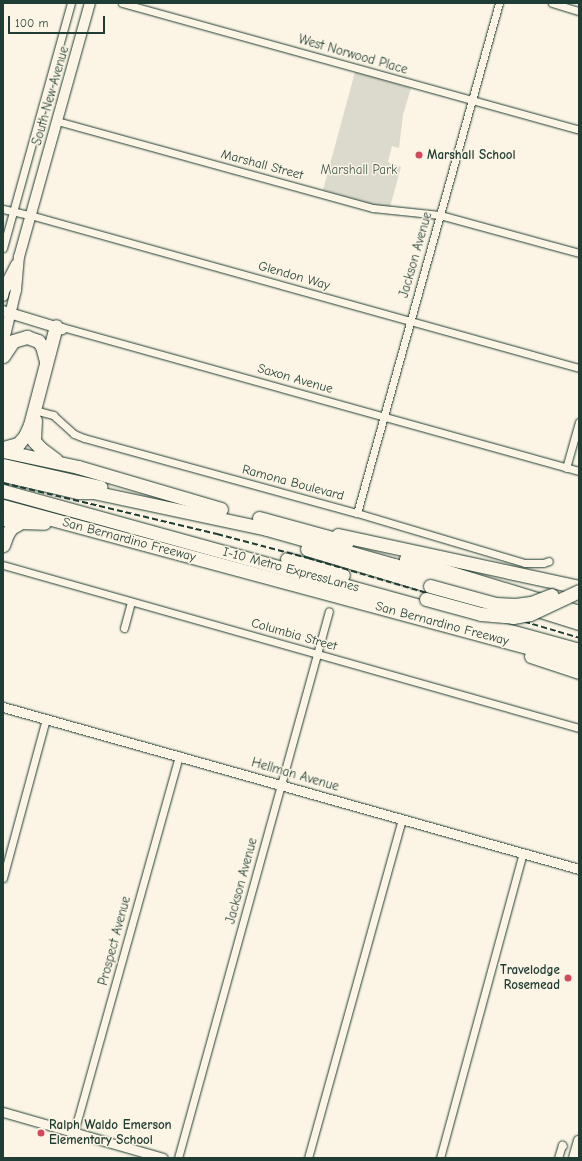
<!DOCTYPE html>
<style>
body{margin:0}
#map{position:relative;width:582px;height:1161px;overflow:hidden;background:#fcf5e5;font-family:"Comic Neue",sans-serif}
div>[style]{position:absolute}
.green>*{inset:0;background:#dcdacc}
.roads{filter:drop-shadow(0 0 1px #1f3d34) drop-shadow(0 0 1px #1f3d34)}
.minor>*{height:7px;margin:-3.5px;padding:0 3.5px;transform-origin:3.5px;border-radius:3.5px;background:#fcf5e5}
.tertiary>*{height:9px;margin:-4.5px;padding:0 4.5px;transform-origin:4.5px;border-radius:4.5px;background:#fcf5e5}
.secondary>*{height:10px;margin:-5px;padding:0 5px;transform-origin:5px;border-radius:5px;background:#fcf5e5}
.motorway>*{height:13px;margin:-6.5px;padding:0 6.5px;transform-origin:6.5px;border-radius:6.5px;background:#fcf5e5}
.rail>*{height:2px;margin-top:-1px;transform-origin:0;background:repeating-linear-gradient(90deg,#1f3d34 0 6px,transparent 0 9px)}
.bridges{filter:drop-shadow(0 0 1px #1f3d34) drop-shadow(0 0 1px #1f3d34)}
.motorway-bridge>*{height:13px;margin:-6.5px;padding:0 6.5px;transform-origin:6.5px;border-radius:6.5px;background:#fcf5e5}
.dots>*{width:11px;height:11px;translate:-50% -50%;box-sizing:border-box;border:2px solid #fcf5e5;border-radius:50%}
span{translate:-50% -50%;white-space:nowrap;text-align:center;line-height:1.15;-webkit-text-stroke:3px #fcf5e5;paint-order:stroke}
.street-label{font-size:13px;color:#1f3d34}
.poi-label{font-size:13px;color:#1f3d34;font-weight:700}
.left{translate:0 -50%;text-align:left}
.right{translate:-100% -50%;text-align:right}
.park-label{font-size:13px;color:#455c52}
.frame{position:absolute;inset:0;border:4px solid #1f3d34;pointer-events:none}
.scale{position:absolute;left:8px;top:16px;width:97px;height:18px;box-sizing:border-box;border:2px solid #1f3d34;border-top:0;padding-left:5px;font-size:12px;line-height:14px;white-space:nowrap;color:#1f3d34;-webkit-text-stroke:3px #fcf5e5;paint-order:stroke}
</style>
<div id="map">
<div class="green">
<div style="clip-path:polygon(355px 72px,411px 88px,403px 115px,399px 148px,392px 146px,388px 162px,401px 167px,390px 207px,376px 206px,323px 190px)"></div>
</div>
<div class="roads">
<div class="minor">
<div style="left:122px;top:3px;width:474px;rotate:15.5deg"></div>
<div style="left:552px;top:3px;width:28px;rotate:17deg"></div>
<div style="left:57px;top:121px;width:328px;rotate:15.4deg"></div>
<div style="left:373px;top:208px;width:67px;rotate:6deg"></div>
<div style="left:440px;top:215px;width:144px;rotate:15.3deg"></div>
<div style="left:3px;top:209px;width:28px;rotate:13deg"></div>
<div style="left:30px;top:215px;width:570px;rotate:15.57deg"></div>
<div style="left:3px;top:248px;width:254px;rotate:-74.5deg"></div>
<div style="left:62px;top:327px;width:537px;rotate:15.56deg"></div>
<div style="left:38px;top:411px;width:16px;rotate:15deg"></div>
<div style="left:53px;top:415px;width:28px;rotate:42deg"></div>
<div style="left:74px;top:434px;width:11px;rotate:22deg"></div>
<div style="left:84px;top:438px;width:283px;rotate:15.4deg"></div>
<div style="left:357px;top:513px;width:175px;rotate:16.6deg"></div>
<div style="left:525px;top:563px;width:18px"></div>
<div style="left:543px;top:563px;width:6px;rotate:-18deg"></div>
<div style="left:566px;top:468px;width:48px;rotate:-74.2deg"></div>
<div style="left:357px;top:513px;width:529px;rotate:-74.44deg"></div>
<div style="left:3px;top:565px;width:599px;rotate:15.8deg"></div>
<div style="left:124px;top:628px;width:27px;rotate:-75deg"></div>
<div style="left:3px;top:878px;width:165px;rotate:-74.9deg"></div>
<div style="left:74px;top:1132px;width:391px;rotate:-74.4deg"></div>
<div style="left:178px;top:1158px;width:567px;rotate:-74.57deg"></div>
<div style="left:308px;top:1158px;width:352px;rotate:-74.5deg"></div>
<div style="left:440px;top:1158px;width:316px;rotate:-74.8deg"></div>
<div style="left:558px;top:1158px;width:14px;rotate:-73deg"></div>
<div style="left:562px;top:1145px;width:1px;rotate:45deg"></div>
</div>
<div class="tertiary">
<div style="left:3px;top:707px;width:598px;rotate:15.71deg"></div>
<div style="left:3px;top:1112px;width:166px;rotate:16deg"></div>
</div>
<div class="secondary">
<div style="left:3px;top:296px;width:12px;rotate:-76deg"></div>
<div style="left:6px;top:284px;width:22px;rotate:-63deg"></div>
<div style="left:3px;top:311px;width:62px;rotate:17deg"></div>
<div style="left:3px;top:344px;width:56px;rotate:-76.5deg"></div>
<div style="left:16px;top:290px;width:33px;rotate:-85deg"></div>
<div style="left:19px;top:257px;width:264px;rotate:-74.4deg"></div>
<div style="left:574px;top:1158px;width:18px;rotate:-74deg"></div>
</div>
<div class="motorway">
<div style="left:3px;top:288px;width:5px;rotate:-53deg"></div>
<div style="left:3px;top:356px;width:18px;rotate:-56deg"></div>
<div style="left:13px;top:341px;width:15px;rotate:-16deg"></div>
<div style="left:27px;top:337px;width:12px;rotate:20deg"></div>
<div style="left:38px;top:341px;width:6px;rotate:51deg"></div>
<div style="left:42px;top:346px;width:16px;rotate:75deg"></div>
<div style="left:35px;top:420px;width:21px;rotate:93deg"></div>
<div style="left:34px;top:441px;width:9px;rotate:49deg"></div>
<div style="left:40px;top:448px;width:20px;rotate:37deg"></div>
<div style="left:3px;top:448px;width:16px;rotate:-15deg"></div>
<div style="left:18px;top:444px;width:11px;rotate:-49deg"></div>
<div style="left:25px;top:436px;width:12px;rotate:-66deg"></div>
<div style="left:30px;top:425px;width:102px;rotate:-75.3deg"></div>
<div style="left:3px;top:451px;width:77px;rotate:12deg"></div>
<div style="left:78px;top:467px;width:149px;rotate:16.4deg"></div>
<div style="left:3px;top:465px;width:100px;rotate:12.7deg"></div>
<div style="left:3px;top:475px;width:77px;rotate:12.8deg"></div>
<div style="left:78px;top:492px;width:15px"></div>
<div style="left:93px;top:492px;width:178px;rotate:12deg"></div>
<div style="left:267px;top:529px;width:132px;rotate:15.8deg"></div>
<div style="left:394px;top:565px;width:194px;rotate:17.4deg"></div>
<div style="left:3px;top:491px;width:598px;rotate:15.43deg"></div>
<div style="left:3px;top:506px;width:596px;rotate:15.06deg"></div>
<div style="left:259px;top:518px;width:91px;rotate:15.3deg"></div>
<div style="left:3px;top:519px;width:18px;rotate:9deg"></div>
<div style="left:21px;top:522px;width:23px;rotate:2deg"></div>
<div style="left:338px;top:535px;width:247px;rotate:12.2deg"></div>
<div style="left:3px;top:545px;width:12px;rotate:-70deg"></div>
<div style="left:7px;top:534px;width:7px;rotate:-56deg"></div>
<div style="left:11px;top:528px;width:12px;rotate:-31deg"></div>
<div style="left:307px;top:549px;width:128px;rotate:16.7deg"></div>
<div style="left:287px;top:559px;width:58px;rotate:15.9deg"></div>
<div style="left:406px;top:559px;width:181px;rotate:17deg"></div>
<div style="left:531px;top:656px;width:51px;rotate:18.4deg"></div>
</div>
</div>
<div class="rail">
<div style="left:3px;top:483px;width:220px;rotate:13.4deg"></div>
<div style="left:217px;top:534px;width:94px;rotate:14.8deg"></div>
<div style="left:308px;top:558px;width:283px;rotate:16.4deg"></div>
</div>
<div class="bridges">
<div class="motorway-bridge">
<div style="left:430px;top:586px;width:68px;rotate:15.3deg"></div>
<div style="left:496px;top:604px;width:19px;rotate:3deg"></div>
<div style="left:515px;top:605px;width:16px;rotate:-7deg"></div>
<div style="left:531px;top:603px;width:22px;rotate:-21deg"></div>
<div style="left:426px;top:599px;width:57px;rotate:15.3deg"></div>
<div style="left:481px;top:614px;width:32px;rotate:5deg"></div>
<div style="left:513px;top:617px;width:17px;rotate:-10deg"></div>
<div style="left:530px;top:614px;width:54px;rotate:-25.1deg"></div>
</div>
</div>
<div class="dots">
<div style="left:419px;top:155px;background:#d1495b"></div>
<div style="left:568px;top:978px;background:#d1495b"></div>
<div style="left:41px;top:1133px;background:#d1495b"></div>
</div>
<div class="street-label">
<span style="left:353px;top:55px;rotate:16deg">West Norwood Place</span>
<span style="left:51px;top:96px;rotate:-74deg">South New Avenue</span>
<span style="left:262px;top:165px;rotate:15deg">Marshall Street</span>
<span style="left:416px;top:255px;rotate:-74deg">Jackson Avenue</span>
<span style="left:294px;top:276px;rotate:16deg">Glendon Way</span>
<span style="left:295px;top:379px;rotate:16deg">Saxon Avenue</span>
<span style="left:293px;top:483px;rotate:15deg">Ramona Boulevard</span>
<span style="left:129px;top:540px;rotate:15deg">San Bernardino Freeway</span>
<span style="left:291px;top:570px;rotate:15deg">I-10 Metro ExpressLanes</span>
<span style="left:442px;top:624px;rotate:15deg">San Bernardino Freeway</span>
<span style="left:294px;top:635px;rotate:16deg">Columbia Street</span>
<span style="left:295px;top:775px;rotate:16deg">Hellman Avenue</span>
<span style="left:242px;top:881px;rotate:-75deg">Jackson Avenue</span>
<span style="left:115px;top:941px;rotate:-75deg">Prospect Avenue</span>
</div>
<div class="poi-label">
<span class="left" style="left:427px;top:155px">Marshall School</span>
<span class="right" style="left:560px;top:978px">Travelodge<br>Rosemead</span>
<span class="left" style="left:49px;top:1133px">Ralph Waldo Emerson<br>Elementary School</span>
</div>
<div class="park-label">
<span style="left:359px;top:170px">Marshall Park</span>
</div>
<div class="frame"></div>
<div class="scale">100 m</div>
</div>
